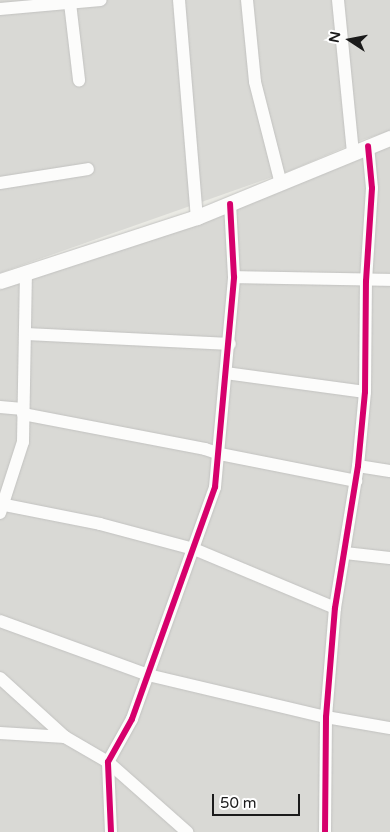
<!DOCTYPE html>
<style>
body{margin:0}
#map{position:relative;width:390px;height:832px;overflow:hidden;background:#eaeae4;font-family:"Varela Round",sans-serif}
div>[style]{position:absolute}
.residential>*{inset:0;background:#d9d9d5}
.roads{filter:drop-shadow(0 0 1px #c2c2c0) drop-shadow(0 0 1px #c2c2c0)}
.minor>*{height:12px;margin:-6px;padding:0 6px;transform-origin:6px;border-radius:6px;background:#fcfcfb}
.tertiary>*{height:15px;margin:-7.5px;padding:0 7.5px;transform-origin:7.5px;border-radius:7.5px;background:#fcfcfb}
.cycleway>*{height:6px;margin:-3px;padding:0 3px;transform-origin:3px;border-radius:3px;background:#d6006c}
span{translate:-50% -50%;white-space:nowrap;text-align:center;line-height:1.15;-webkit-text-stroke:5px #fff;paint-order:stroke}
.north{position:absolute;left:325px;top:15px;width:50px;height:50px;-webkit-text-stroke:4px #fff;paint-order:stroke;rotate:281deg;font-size:14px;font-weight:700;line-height:20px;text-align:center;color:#1b1b1b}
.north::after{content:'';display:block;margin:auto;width:18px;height:22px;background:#1b1b1b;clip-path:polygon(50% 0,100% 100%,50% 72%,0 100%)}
.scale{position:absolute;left:212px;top:794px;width:88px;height:22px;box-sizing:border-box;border:2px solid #1b1b1b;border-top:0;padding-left:6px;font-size:15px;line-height:18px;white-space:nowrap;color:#1b1b1b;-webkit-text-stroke:4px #fff;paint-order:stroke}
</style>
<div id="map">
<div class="residential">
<div style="clip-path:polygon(0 0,390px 0,390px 131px,362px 140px,292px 170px,0 273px)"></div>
<div style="clip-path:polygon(390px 143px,390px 832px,0 832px,0 285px)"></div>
</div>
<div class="roads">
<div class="minor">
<div style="left:179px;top:0;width:218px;rotate:85.3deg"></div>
<div style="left:247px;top:0;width:82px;rotate:84.4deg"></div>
<div style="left:255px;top:82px;width:105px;rotate:75.7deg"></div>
<div style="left:338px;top:0;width:153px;rotate:84.4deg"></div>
<div style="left:70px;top:3px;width:78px;rotate:83.3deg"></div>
<div style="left:0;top:9px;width:101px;rotate:-5.1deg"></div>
<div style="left:0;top:183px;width:89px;rotate:-9deg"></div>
<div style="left:234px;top:277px;width:156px;rotate:1.1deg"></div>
<div style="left:27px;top:334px;width:203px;rotate:2.8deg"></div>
<div style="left:226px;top:373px;width:140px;rotate:7.8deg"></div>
<div style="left:0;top:407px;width:23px;rotate:5deg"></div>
<div style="left:23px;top:414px;width:185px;rotate:10.9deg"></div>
<div style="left:205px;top:449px;width:16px;rotate:18deg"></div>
<div style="left:220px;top:454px;width:139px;rotate:11.2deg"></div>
<div style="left:358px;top:466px;width:32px;rotate:9deg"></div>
<div style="left:0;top:504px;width:102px;rotate:11.3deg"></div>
<div style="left:100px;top:524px;width:97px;rotate:14.9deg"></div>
<div style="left:194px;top:549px;width:153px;rotate:22.7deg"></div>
<div style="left:0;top:513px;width:75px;rotate:-72.1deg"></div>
<div style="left:23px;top:442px;width:170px;rotate:-89deg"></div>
<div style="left:345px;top:553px;width:45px;rotate:6.3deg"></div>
<div style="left:0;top:621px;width:158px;rotate:20deg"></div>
<div style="left:148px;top:675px;width:183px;rotate:13.3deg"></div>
<div style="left:326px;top:717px;width:65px;rotate:9.8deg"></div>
<div style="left:0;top:678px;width:88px;rotate:42.2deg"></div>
<div style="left:65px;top:737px;width:50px;rotate:30.2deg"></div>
<div style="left:108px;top:762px;width:106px;rotate:41.5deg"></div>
<div style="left:0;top:733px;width:65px;rotate:3.5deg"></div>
<div style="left:111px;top:832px;width:70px;rotate:-92.5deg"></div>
<div style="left:108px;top:762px;width:49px;rotate:-60.8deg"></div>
<div style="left:132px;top:719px;width:246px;rotate:-70.3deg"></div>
<div style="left:215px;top:487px;width:211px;rotate:-84.8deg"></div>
<div style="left:234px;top:277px;width:73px;rotate:-93.1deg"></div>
<div style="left:325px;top:832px;width:115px;rotate:-89.5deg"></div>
<div style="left:326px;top:717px;width:109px;rotate:-85.3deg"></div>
<div style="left:335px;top:608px;width:144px;rotate:-80.8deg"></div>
<div style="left:358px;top:466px;width:74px;rotate:-84.6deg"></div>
<div style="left:365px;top:392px;width:111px;rotate:-89.5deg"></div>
<div style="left:366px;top:281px;width:93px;rotate:-86.3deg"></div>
<div style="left:372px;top:188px;width:42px;rotate:-95.4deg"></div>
</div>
<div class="tertiary">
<div style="left:0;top:281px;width:207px;rotate:-18deg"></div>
<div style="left:197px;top:217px;width:209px;rotate:-22.3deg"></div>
</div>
</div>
<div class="cycleway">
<div style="left:111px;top:832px;width:70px;rotate:-92.5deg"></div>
<div style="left:108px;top:762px;width:49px;rotate:-60.8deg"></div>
<div style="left:132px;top:719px;width:246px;rotate:-70.3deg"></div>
<div style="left:215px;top:487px;width:211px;rotate:-84.8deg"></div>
<div style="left:234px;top:277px;width:73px;rotate:-93.1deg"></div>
<div style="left:325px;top:832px;width:115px;rotate:-89.5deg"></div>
<div style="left:326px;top:717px;width:109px;rotate:-85.3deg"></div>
<div style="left:335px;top:608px;width:144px;rotate:-80.8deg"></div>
<div style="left:358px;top:466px;width:74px;rotate:-84.6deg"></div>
<div style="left:365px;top:392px;width:111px;rotate:-89.5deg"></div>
<div style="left:366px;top:281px;width:93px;rotate:-86.3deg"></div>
<div style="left:372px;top:188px;width:42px;rotate:-95.4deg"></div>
</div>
<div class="north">N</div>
<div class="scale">50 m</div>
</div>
